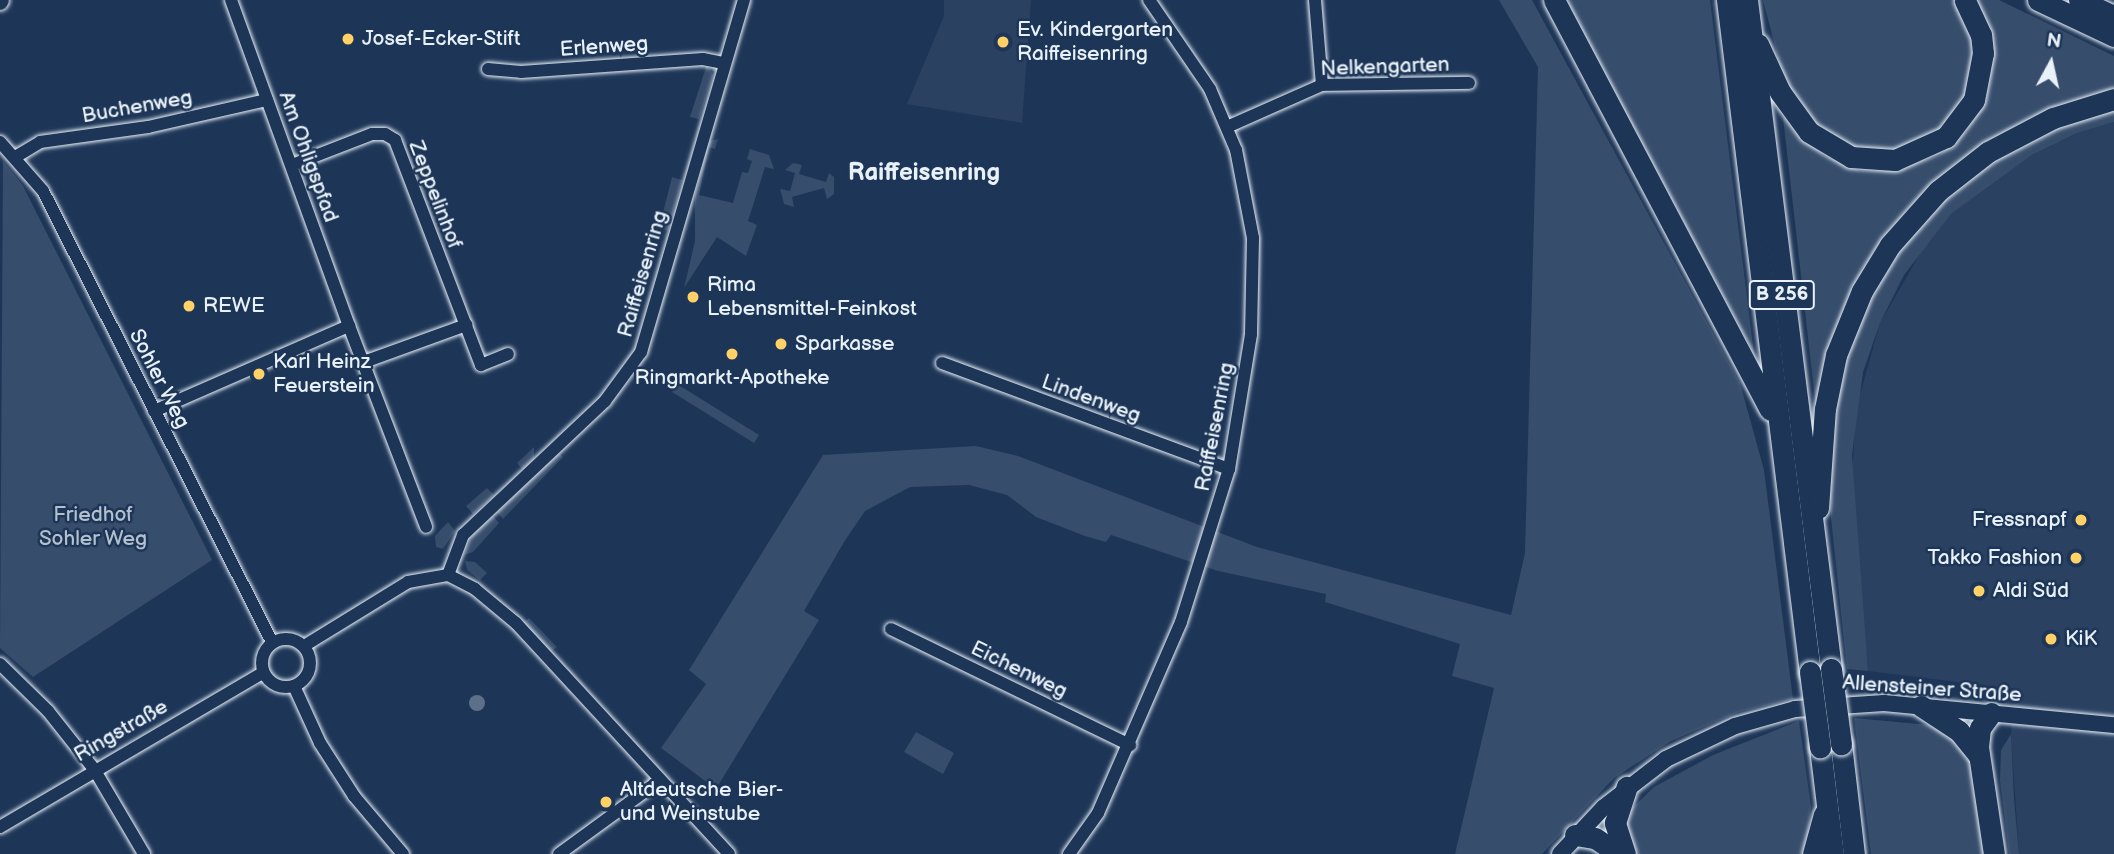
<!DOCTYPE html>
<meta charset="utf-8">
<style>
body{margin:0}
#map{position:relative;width:2114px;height:854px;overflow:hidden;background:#1d3557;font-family:"Balsamiq Sans",sans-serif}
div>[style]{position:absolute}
.built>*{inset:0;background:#2a4162}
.green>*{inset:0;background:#374d6c}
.water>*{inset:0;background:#5d7089}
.round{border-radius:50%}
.roads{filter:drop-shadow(0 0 2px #e8f1f8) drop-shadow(0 0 2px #e8f1f8)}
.street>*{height:12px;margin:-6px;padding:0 6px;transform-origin:6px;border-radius:6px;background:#1d3557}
.street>.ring{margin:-6px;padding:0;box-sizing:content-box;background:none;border:12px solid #1d3557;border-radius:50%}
.secondary>*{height:16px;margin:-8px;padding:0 8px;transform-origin:8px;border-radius:8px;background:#1d3557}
.highway>*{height:21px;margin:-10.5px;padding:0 10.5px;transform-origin:10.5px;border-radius:10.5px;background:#1d3557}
.bridges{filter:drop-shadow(0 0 2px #e8f1f8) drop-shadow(0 0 2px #e8f1f8)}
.highway-bridge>*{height:21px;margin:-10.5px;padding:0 10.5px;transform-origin:10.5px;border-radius:10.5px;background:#1d3557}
.dots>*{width:19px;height:19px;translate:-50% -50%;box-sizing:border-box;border:4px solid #1d3557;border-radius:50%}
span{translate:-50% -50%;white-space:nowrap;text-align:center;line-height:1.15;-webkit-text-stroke:5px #1d3557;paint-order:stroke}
.shield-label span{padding:2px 5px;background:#1d3557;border:2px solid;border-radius:5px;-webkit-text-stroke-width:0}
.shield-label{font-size:19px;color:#e8f1f8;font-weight:700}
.poi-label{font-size:21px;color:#e8f1f8}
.left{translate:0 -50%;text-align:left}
.right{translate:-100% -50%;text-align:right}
.street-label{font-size:21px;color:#e8f1f8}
.park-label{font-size:21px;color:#b3c0ce}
.quarter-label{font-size:24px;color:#e8f1f8;font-weight:700}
.north{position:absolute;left:2016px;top:28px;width:70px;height:70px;-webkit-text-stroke:5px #1d3557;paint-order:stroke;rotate:8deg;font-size:19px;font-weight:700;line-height:28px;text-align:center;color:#e8f1f8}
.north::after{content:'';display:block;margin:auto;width:24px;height:32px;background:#e8f1f8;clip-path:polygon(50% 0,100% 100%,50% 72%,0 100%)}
</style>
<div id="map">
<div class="built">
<div style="clip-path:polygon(944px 0,1031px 0,1022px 123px,907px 104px,944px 16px)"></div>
<div style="clip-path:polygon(2114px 122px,2114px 854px,2019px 854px,2011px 734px,2015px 689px,1868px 671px,1851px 495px,1856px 409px,1880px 323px,1928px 240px,1951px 214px,2032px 155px,2077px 133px)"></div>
</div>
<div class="green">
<div style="clip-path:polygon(1499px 0,1532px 0,1740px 383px,1764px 470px,1793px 699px,1739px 712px,1671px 741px,1614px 778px,1542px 854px,1455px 854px,1494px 688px,1452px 676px,1460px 644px,1325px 602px,1326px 594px,1218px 571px,1111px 535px,1106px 542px,1085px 536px,1036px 517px,1007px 495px,969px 485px,910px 487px,865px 511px,844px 542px,804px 611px,819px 620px,716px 789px,661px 748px,706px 684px,689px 670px,823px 455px,976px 446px,1018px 456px,1257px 547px,1511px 615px,1525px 553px,1538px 67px)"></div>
<div style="clip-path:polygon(1564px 0,1710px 0,1754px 354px,1637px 134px)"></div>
<div style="clip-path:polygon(1763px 0,1957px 0,1978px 59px,1956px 118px,1906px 151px,1862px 152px,1818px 132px,1784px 81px)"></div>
<div style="clip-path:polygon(1976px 0,1999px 0,2114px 56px,2114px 88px,2062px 105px,1950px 171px,1908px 208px,1884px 240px,1816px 408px,1783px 117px,1823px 155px,1860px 171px,1891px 171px,1939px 156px,1968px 129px,1988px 88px,1993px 48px)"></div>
<div style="clip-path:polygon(707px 64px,713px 75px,699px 119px,690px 117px)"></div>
<div style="clip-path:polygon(2114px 107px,2114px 122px,2077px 133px,2032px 155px,1951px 214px,1904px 275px,1880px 323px,1863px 372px,1852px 455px,1868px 671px,1847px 669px,1831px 518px,1829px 445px,1838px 379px,1866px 302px,1905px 239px,1960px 182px,2034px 134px)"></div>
<div style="clip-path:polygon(718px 139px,715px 149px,709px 147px,699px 195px,733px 203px,742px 172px,748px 173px,752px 161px,747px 159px,750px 149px,769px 155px,774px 169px,765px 167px,748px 221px,757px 225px,746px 256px,717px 237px,684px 288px,695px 241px,695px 195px,709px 141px)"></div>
<div style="clip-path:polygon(3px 161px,23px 186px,212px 560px,33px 677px,0 648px)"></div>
<div style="clip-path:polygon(793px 163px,802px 165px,799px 174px,826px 182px,829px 173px,834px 177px,834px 194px,827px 199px,824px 188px,792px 197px,794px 207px,784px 204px,780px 189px,790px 191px,795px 173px,785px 170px)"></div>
<div style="clip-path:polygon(672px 177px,682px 180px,668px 231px,659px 228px)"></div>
<div style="clip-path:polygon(677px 384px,759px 435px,754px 443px,672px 392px)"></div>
<div style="clip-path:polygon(534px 447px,534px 462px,523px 470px,517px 463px)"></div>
<div style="clip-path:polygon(559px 453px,563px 457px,503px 519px,497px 512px)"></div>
<div style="clip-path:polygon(487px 488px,494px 495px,473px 514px,466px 506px)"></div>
<div style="clip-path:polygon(493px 516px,499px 523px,473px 552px,464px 555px,473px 534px)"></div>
<div style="clip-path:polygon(448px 522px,455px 531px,443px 549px,436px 547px,435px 536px)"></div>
<div style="clip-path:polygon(465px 561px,475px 562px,487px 573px,480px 580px,467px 570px)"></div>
<div style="clip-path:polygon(529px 618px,557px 647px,550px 652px,523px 623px)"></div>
<div style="clip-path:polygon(1854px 718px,1929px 725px,1954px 734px,1973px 763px,1989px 854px,1871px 854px)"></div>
<div style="clip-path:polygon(1799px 721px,1811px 807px,1806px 854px,1634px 854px,1622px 838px,1626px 814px,1654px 787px,1713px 755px)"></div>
<div style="clip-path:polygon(916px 732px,954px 753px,943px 774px,904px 752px)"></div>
<div style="clip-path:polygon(2011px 734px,2014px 799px,2019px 854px,2009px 854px,2000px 780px,2001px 750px)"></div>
</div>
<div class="water">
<div class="round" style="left:469px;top:695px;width:16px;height:16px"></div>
</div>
<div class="roads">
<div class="street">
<div style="left:1315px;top:0;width:85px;rotate:85.3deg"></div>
<div style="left:488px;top:69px;width:33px;rotate:5deg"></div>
<div style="left:521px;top:72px;width:182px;rotate:-4.1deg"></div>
<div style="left:703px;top:59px;width:20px;rotate:11deg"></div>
<div style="left:1227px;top:127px;width:104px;rotate:-23.9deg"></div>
<div style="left:1322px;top:85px;width:147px;rotate:-0.8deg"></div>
<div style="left:0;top:142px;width:65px;rotate:48.7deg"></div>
<div style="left:43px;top:191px;width:506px;rotate:63.08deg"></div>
<div style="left:17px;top:156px;width:27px;rotate:-31deg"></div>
<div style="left:40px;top:142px;width:109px;rotate:-7.9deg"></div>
<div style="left:148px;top:127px;width:122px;rotate:-12.8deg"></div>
<div style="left:292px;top:165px;width:86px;rotate:-21.2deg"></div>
<div style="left:372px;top:134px;width:13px"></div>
<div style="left:385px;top:134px;width:12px;rotate:31deg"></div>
<div style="left:395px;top:140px;width:241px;rotate:69.1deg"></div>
<div style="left:481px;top:365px;width:29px;rotate:-22deg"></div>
<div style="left:349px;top:326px;width:215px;rotate:69deg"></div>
<div style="left:364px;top:362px;width:109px;rotate:-19.9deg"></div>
<div style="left:942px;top:363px;width:306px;rotate:20.3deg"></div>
<div style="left:154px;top:411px;width:213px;rotate:-23.6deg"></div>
<div style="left:349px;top:326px;width:347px;rotate:-109.9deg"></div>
<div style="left:448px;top:575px;width:43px;rotate:-69.4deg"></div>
<div style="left:463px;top:535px;width:195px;rotate:-43.3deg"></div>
<div style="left:605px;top:401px;width:61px;rotate:-53.7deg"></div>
<div style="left:641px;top:352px;width:367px;rotate:-73.7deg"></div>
<div style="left:891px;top:629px;width:266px;rotate:25.9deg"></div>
<div class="ring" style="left:262px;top:639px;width:36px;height:36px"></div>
<div style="left:304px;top:646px;width:122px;rotate:-31.6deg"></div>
<div style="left:408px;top:582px;width:41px;rotate:-9.9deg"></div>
<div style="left:448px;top:575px;width:30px;rotate:27deg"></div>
<div style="left:475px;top:589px;width:53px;rotate:39.7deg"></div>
<div style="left:516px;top:623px;width:314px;rotate:47.3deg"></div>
<div style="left:0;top:664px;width:67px;rotate:44.4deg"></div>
<div style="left:48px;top:711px;width:74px;rotate:51.6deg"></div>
<div style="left:94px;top:769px;width:99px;rotate:59.5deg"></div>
<div style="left:294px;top:686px;width:63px;rotate:65.5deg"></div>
<div style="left:320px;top:743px;width:63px;rotate:57.3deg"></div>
<div style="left:354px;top:796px;width:76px;rotate:49.8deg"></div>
<div style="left:0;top:827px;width:305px;rotate:-30.4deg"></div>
<div style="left:559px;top:854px;width:124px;rotate:-36.1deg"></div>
<div style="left:1069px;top:854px;width:50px;rotate:-54.7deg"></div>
<div style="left:1098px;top:813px;width:208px;rotate:-66.5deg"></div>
<div style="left:1181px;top:622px;width:160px;rotate:-72.6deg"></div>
<div style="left:1229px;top:469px;width:137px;rotate:-80.7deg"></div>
<div style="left:1251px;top:334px;width:96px;rotate:-88.8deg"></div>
<div style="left:1253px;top:238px;width:90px;rotate:-100.9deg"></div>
<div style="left:1236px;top:150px;width:66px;rotate:-113.1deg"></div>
<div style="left:1210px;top:89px;width:108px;rotate:-124.4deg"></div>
</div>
<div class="secondary">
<div style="left:0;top:2px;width:2px;rotate:-63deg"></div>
<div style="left:1560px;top:854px;width:64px;rotate:-46.9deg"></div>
<div style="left:1604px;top:807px;width:78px;rotate:-37.7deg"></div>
<div style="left:1666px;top:759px;width:76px;rotate:-25.6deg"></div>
<div style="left:1735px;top:726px;width:62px;rotate:-15.8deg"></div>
<div style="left:1795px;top:709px;width:89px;rotate:-3.9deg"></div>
<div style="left:1884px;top:703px;width:231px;rotate:5.5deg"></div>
</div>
<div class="highway">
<div style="left:1554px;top:0;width:463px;rotate:62.2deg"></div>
<div style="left:1727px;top:0;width:677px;rotate:82.96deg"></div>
<div style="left:1747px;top:0;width:674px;rotate:82.84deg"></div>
<div style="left:2038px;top:0;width:84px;rotate:25.3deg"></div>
<div style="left:2079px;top:0;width:38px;rotate:25deg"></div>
<div style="left:1758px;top:44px;width:53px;rotate:65.4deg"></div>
<div style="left:1780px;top:92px;width:49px;rotate:54.1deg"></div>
<div style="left:1809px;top:132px;width:49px;rotate:30.8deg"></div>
<div style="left:1851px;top:157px;width:44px;rotate:3.9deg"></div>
<div style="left:1895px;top:160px;width:56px;rotate:-24.3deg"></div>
<div style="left:1946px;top:137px;width:46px;rotate:-52.9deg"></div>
<div style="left:1974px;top:100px;width:48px;rotate:-79.2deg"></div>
<div style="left:1983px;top:53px;width:18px;rotate:-96deg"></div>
<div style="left:1981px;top:35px;width:38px;rotate:-115deg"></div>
<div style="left:1818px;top:508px;width:99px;rotate:-86deg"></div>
<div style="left:1825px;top:409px;width:55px;rotate:-78.5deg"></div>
<div style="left:1836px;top:355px;width:69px;rotate:-67.9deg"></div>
<div style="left:1862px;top:291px;width:54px;rotate:-58.7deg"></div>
<div style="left:1890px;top:245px;width:72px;rotate:-48.4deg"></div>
<div style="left:1938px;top:191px;width:63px;rotate:-38deg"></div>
<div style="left:1988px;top:152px;width:73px;rotate:-27.6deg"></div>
<div style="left:2053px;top:118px;width:64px;rotate:-17.3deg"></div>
<div style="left:1921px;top:706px;width:45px;rotate:33.3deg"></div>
<div style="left:1959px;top:731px;width:32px;rotate:51deg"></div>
<div style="left:1991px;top:713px;width:19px;rotate:126deg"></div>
<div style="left:1980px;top:728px;width:19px;rotate:96deg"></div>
<div style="left:1978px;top:747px;width:108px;rotate:81.5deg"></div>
<div style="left:1841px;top:744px;width:111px;rotate:83.3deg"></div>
<div style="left:1820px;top:747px;width:108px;rotate:83.1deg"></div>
<div style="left:1575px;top:835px;width:20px;rotate:9deg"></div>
<div style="left:1595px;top:838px;width:29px;rotate:34deg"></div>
<div style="left:1625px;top:854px;width:33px;rotate:-108deg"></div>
<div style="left:1615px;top:823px;width:38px;rotate:-72deg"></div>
<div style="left:1813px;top:854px;width:41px;rotate:-74.6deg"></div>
</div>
</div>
<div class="bridges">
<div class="highway-bridge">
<div style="left:1831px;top:669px;width:76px;rotate:82.4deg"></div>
<div style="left:1810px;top:672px;width:76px;rotate:82.4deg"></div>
</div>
</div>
<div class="dots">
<div style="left:348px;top:39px;background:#ffd166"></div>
<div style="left:1003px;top:42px;background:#ffd166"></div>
<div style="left:693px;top:297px;background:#ffd166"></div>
<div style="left:189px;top:306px;background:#ffd166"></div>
<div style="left:781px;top:344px;background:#ffd166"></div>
<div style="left:732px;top:354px;background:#ffd166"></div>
<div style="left:259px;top:374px;background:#ffd166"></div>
<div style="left:2081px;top:520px;background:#ffd166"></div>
<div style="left:2076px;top:558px;background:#ffd166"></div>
<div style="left:1979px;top:591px;background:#ffd166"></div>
<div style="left:2051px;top:639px;background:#ffd166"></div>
<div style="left:606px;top:802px;background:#ffd166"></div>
</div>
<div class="shield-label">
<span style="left:1782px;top:295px">B 256</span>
</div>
<div class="poi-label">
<span class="left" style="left:1017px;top:42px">Ev. Kindergarten<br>Raiffeisenring</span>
<span class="left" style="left:362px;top:39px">Josef-Ecker-Stift</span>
<span class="left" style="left:707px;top:297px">Rima<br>Lebensmittel-Feinkost</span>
<span class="left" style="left:203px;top:306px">REWE</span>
<span class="left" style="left:795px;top:344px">Sparkasse</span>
<span class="left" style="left:273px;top:374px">Karl Heinz<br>Feuerstein</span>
<span style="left:732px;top:378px">Ringmarkt-Apotheke</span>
<span class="right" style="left:2067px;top:520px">Fressnapf</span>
<span class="right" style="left:2062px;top:558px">Takko Fashion</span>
<span class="left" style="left:1993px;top:591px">Aldi Süd</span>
<span class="left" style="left:2065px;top:639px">KiK</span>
<span class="left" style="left:620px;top:802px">Altdeutsche Bier-<br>und Weinstube</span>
</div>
<div class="street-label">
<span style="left:604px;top:47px;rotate:-4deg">Erlenweg</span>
<span style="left:1385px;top:67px;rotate:-2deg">Nelkengarten</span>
<span style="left:137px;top:107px;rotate:-10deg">Buchenweg</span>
<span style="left:308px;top:157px;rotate:70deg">Am Ohligspfad</span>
<span style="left:435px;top:195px;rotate:69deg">Zeppelinhof</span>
<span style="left:643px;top:274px;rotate:-74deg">Raiffeisenring</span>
<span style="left:159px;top:379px;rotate:63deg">Sohler Weg</span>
<span style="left:1091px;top:399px;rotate:20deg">Lindenweg</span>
<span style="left:1215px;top:427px;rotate:-79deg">Raiffeisenring</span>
<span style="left:1019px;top:670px;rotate:26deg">Eichenweg</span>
<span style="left:1932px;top:689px;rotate:4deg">Allensteiner Straße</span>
<span style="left:121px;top:731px;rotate:-30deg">Ringstraße</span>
</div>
<div class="park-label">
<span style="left:93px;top:527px">Friedhof<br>Sohler Weg</span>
</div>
<div class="quarter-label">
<span style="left:924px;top:173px">Raiffeisenring</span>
</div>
<div class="north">N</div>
</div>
